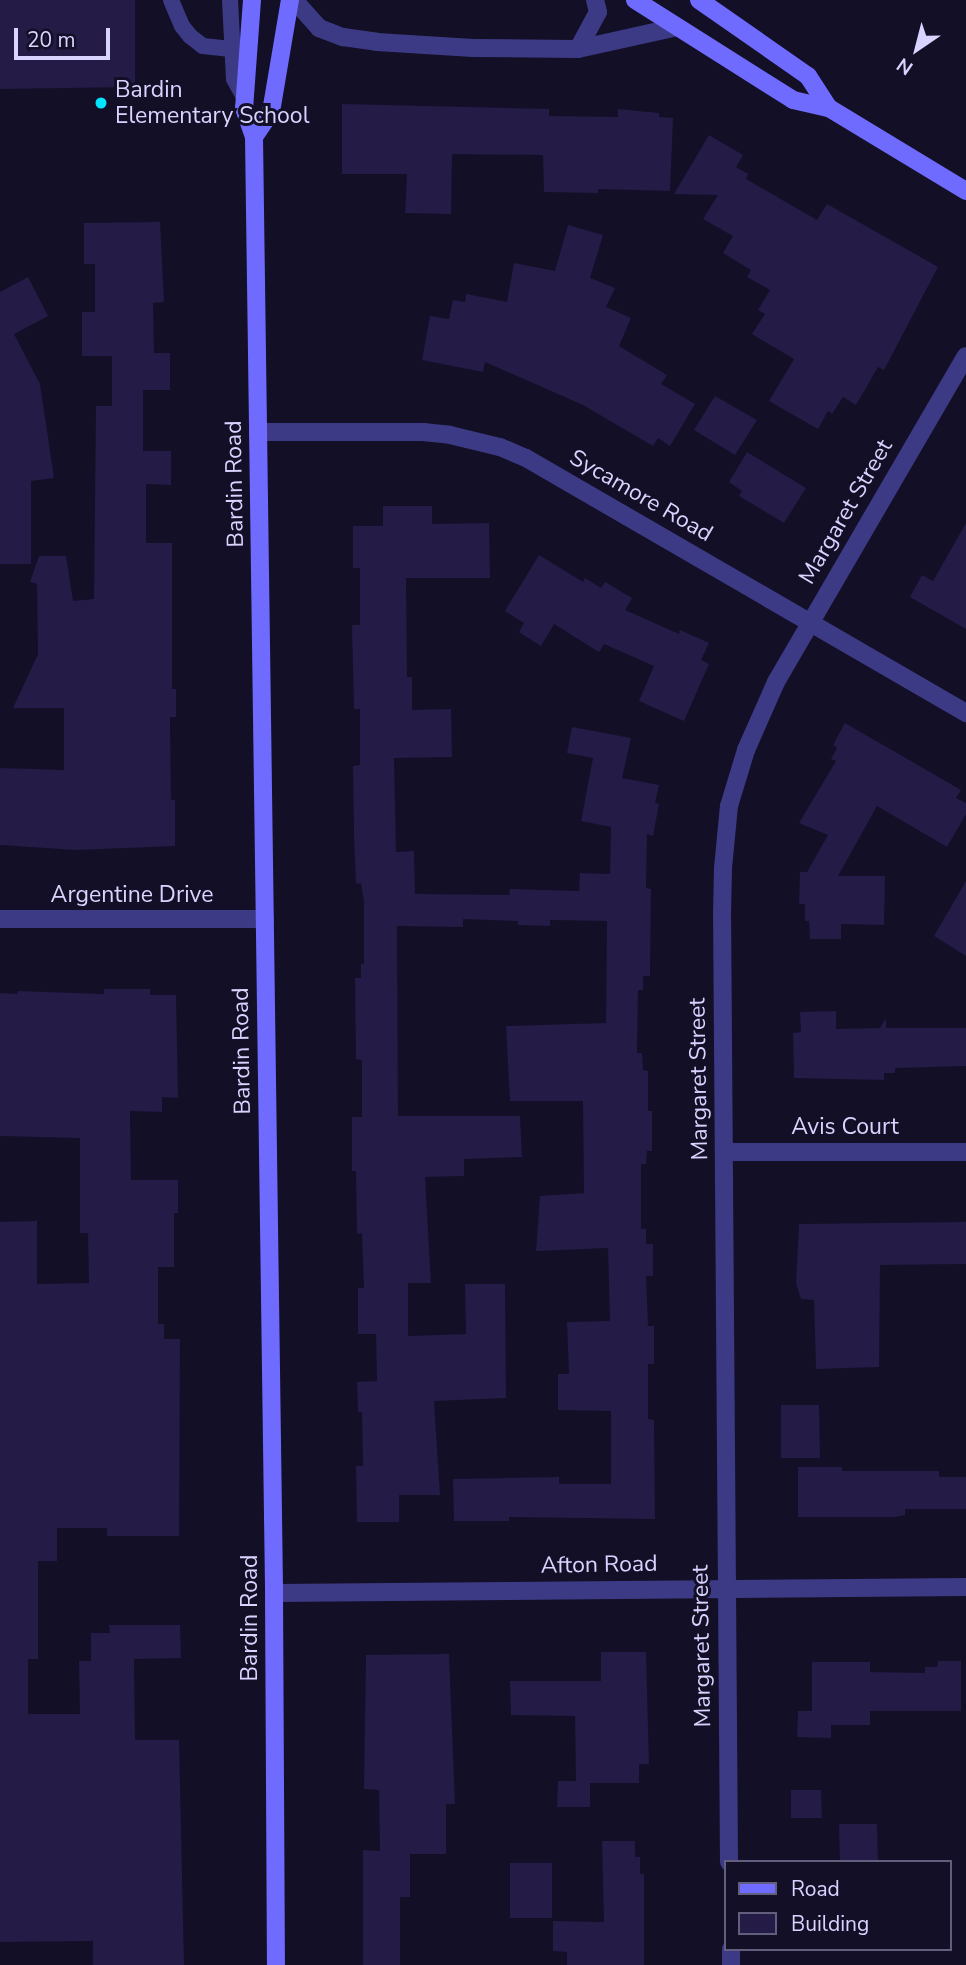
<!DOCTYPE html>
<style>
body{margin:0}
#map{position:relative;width:966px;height:1965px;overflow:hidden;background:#130f26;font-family:"Nunito Sans",sans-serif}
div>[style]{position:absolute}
.building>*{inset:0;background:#241b47}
.lane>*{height:16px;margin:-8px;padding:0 8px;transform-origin:8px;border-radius:8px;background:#3d3a85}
.street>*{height:18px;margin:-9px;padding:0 9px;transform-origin:9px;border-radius:9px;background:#3d3a85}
.secondary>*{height:18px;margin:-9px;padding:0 9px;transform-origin:9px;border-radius:9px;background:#6f6bff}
.dots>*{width:19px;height:19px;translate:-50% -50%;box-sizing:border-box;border:4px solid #130f26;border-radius:50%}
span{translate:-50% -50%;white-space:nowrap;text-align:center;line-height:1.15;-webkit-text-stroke:6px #130f26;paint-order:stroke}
.poi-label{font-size:23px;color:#d9d4ff}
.left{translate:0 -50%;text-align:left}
.street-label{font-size:23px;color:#d9d4ff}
.legend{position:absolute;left:724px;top:1860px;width:228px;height:91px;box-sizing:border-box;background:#130f26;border:2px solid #625e7d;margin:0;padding:9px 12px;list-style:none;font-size:21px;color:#d9d4ff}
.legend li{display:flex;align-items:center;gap:14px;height:35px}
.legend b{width:35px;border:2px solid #625e7d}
.north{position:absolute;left:882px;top:14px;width:70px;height:70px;-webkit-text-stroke:5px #130f26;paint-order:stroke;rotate:215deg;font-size:19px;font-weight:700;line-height:28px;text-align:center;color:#d9d4ff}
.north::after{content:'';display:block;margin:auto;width:24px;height:32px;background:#d9d4ff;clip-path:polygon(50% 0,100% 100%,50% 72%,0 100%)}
.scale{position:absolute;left:14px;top:28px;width:96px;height:32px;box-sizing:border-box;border:4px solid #d9d4ff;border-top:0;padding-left:9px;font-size:21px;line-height:24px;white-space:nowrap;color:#d9d4ff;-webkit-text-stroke:5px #130f26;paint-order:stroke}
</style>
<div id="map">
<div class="building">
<div style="clip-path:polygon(0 0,135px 0,135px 87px,0 89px)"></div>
<div style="clip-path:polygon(342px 104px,549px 109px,549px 116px,618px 117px,618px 109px,659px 113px,659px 117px,673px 118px,670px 191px,598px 189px,598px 193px,544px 192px,543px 155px,452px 154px,451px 214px,405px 213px,407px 174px,342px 174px)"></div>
<div style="clip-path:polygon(709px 135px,743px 155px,736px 167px,748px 174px,746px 179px,817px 220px,827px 204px,938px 267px,884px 370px,878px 367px,856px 405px,843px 397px,832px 414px,828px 411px,818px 429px,769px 401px,794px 359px,752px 334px,765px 314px,758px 310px,770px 290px,747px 277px,751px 270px,723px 253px,733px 236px,703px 219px,718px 195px,674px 194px)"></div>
<div style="clip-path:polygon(160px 222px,164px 302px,153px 303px,154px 353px,170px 353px,170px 390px,143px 390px,143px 451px,171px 451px,171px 485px,146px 484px,146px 543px,172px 543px,172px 689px,176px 689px,176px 717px,170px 717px,171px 800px,175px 800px,175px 846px,77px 850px,0 845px,0 768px,64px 770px,64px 708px,13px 708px,38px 654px,37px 584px,30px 582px,39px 556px,66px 556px,73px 601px,94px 599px,96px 406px,112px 406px,112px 356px,82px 356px,82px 312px,95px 312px,95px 264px,84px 264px,84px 223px)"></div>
<div style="clip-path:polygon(568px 225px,603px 235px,590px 278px,615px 288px,606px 307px,631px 318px,619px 346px,667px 375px,661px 384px,695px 404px,670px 446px,658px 438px,653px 446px,583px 405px,485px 362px,483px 372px,422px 360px,430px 316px,449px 319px,453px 300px,465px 302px,466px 294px,507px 302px,514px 263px,555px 271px)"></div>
<div style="clip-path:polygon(28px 277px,48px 316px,14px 334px,40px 384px,54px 478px,31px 481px,31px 564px,0 564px,0 292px)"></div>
<div style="clip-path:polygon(715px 396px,757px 420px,735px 455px,694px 430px)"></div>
<div style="clip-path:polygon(747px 452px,806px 488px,784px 523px,739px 496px,742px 491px,729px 482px)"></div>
<div style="clip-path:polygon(383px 506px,432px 506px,432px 524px,489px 523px,490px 578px,406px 578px,407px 677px,412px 677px,412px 710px,451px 709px,452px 757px,394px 758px,396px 852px,414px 851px,415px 894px,509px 895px,510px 889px,579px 891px,580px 873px,610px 874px,611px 827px,581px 821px,593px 758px,567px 753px,572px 727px,631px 738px,622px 778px,659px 785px,655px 803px,659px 804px,653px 836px,647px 834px,646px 888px,651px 889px,650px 976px,643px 976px,643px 990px,638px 990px,637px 1053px,642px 1053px,643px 1070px,648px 1071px,648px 1111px,652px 1111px,652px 1151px,647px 1151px,646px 1164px,641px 1164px,641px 1229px,646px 1229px,646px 1244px,653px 1244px,653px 1276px,646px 1276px,648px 1326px,654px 1326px,654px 1364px,648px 1364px,648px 1419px,654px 1420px,655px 1519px,509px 1517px,509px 1521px,454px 1521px,453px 1479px,559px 1477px,559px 1484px,611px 1484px,611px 1411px,558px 1410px,558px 1374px,569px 1374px,567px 1322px,610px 1321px,608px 1248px,536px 1251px,540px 1196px,584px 1193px,583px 1101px,510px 1101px,506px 1026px,606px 1023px,607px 921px,550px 920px,550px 926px,518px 925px,518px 921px,463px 919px,463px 927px,397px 926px,398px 1116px,520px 1116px,522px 1157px,464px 1159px,464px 1176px,425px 1177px,431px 1283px,408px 1283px,408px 1336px,466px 1334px,465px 1284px,505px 1284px,506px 1398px,434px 1401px,440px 1495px,399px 1495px,399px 1522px,357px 1522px,356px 1466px,363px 1466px,362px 1412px,358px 1412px,357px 1382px,377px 1381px,376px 1334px,358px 1334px,358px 1288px,364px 1288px,362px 1233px,357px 1234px,356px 1171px,352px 1171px,352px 1117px,362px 1117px,362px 1060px,356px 1059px,355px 978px,361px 978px,361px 964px,364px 964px,364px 902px,361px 883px,356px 884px,354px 834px,353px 766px,360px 765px,360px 709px,354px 709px,352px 625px,360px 625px,360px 568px,353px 568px,353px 526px,383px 526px)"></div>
<div style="clip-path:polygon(966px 523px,966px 629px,910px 597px,922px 575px,933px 581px)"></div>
<div style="clip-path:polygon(539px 555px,583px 582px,585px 578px,601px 588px,605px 582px,632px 598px,625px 610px,679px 634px,680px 630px,709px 643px,701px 660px,709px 664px,684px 721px,639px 701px,654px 666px,604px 644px,599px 652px,554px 624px,541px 646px,519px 632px,524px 623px,505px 611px)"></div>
<div style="clip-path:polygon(845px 723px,961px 790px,956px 798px,966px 803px,966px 814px,947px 847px,877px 806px,838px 876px,885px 876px,884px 925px,841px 924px,841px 939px,810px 939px,809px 921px,805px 921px,805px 904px,799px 904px,800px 872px,807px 872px,828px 835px,799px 823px,836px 761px,831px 759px,837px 748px,833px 745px)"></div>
<div style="clip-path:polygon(966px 881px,966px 956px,934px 936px)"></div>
<div style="clip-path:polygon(104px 989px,150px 989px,150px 995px,176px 995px,178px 1098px,162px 1097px,162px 1112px,130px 1111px,131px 1180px,178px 1180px,178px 1213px,174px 1213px,174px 1267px,158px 1267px,158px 1324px,164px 1324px,164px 1339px,180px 1339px,179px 1536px,107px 1536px,107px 1528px,57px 1528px,57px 1561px,38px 1561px,38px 1659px,28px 1659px,28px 1714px,80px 1714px,79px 1661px,91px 1661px,91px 1633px,110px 1633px,109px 1625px,180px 1625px,181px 1658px,134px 1659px,135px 1740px,179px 1740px,184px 1965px,93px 1965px,93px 1941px,0 1942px,0 1222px,37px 1221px,37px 1284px,89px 1283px,88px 1233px,80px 1233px,80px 1138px,0 1136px,0 993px,17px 994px,18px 991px,104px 994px)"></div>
<div style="clip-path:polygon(836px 1011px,836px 1029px,880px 1028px,886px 1018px,886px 1028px,966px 1028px,966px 1066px,895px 1068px,895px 1073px,884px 1073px,884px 1080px,794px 1078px,793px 1033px,801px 1032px,800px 1012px)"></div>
<div style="clip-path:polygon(966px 1222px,966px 1264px,880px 1265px,879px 1367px,816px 1369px,814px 1300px,801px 1299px,796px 1283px,799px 1224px)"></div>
<div style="clip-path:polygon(781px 1405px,819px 1405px,820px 1458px,781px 1458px)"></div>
<div style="clip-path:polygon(798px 1467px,842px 1467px,842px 1471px,939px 1471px,939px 1477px,966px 1477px,966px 1509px,905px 1509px,905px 1515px,895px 1517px,798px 1517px)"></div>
<div style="clip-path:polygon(601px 1652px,646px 1652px,649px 1764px,639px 1764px,639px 1783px,590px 1783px,590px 1807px,557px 1807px,558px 1781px,576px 1781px,575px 1716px,511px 1715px,510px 1681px,601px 1681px)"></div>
<div style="clip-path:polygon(449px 1654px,455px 1804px,446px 1804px,446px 1854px,410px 1854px,410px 1897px,400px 1897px,400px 1965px,363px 1965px,363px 1850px,380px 1851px,379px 1790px,364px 1789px,366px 1655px)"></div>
<div style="clip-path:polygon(938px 1661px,961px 1661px,961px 1711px,870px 1711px,870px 1725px,831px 1725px,831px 1738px,797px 1737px,798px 1711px,812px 1711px,812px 1662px,870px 1662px,870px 1672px,925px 1673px,925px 1667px,937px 1667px)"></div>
<div style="clip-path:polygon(791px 1790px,821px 1790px,822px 1818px,791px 1818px)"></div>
<div style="clip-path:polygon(839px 1824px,877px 1824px,878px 1862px,840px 1862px)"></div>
<div style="clip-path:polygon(602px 1841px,635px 1841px,635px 1857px,640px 1857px,640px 1874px,644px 1874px,644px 1965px,567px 1965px,567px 1952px,553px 1951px,553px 1921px,604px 1922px)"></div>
<div style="clip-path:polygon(510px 1863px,552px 1863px,552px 1918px,510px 1918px)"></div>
</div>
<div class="lane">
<div style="left:171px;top:0;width:28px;rotate:67deg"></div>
<div style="left:182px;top:26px;width:13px;rotate:51deg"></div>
<div style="left:190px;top:36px;width:16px;rotate:38deg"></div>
<div style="left:203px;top:46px;width:28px;rotate:6deg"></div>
<div style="left:230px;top:0;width:79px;rotate:87.1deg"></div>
<div style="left:234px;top:79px;width:23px;rotate:61deg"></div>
</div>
<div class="street">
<div style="left:294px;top:0;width:38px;rotate:48deg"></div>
<div style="left:319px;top:28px;width:26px;rotate:21deg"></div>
<div style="left:343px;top:37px;width:34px;rotate:8deg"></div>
<div style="left:377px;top:42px;width:96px;rotate:3.6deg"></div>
<div style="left:473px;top:48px;width:105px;rotate:0.5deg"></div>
<div style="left:578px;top:49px;width:101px;rotate:-12.5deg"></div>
<div style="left:578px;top:49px;width:42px;rotate:-61.6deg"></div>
<div style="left:598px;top:12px;width:12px;rotate:-104deg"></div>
<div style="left:258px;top:432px;width:165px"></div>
<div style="left:423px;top:432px;width:27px;rotate:6deg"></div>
<div style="left:450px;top:435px;width:51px;rotate:13.5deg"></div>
<div style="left:500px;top:447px;width:28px;rotate:23deg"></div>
<div style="left:526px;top:458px;width:509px;rotate:30.09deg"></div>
<div style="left:0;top:919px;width:265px"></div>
<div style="left:725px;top:1152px;width:241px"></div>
<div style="left:274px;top:1593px;width:692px;rotate:-0.5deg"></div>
<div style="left:729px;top:1862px;width:946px;rotate:-90.42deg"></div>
<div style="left:722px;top:916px;width:48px;rotate:-88.8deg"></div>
<div style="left:723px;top:868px;width:62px;rotate:-84.5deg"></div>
<div style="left:729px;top:806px;width:59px;rotate:-73.1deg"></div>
<div style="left:746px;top:750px;width:74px;rotate:-66.2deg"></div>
<div style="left:776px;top:682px;width:377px;rotate:-59.8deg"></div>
<div style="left:731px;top:1949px;width:16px;rotate:90deg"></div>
</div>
<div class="secondary">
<div style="left:252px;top:0;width:108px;rotate:94.2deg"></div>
<div style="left:244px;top:108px;width:31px;rotate:71deg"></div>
<div style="left:254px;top:137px;width:1456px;rotate:89.21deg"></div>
<div style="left:274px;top:1593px;width:372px;rotate:89.7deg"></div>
<div style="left:635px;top:0;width:187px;rotate:32.3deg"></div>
<div style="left:793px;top:100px;width:37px;rotate:13deg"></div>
<div style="left:829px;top:108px;width:160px;rotate:31.2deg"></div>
<div style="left:699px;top:0;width:133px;rotate:34.9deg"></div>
<div style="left:808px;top:76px;width:38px;rotate:57deg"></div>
<div style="left:254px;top:137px;width:30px;rotate:-56deg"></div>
<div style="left:271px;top:112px;width:114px;rotate:-80.4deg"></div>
</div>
<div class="dots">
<div style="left:101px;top:103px;background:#00e5ff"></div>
</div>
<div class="poi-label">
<span class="left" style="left:115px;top:103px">Bardin<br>Elementary School</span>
</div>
<div class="street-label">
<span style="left:235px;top:484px;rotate:-91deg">Bardin Road</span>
<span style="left:641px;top:496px;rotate:30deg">Sycamore Road</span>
<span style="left:846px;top:512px;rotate:-60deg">Margaret Street</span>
<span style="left:132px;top:895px">Argentine Drive</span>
<span style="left:242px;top:1051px;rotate:-91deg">Bardin Road</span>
<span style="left:699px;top:1079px;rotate:-91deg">Margaret Street</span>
<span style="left:845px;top:1127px">Avis Court</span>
<span style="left:599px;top:1565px;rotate:-1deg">Afton Road</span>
<span style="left:250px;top:1618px;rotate:-90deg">Bardin Road</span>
<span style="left:702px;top:1646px;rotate:-91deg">Margaret Street</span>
</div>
<ul class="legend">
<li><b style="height:9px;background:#6f6bff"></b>Road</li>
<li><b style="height:19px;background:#241b47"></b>Building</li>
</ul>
<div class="north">N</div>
<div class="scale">20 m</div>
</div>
